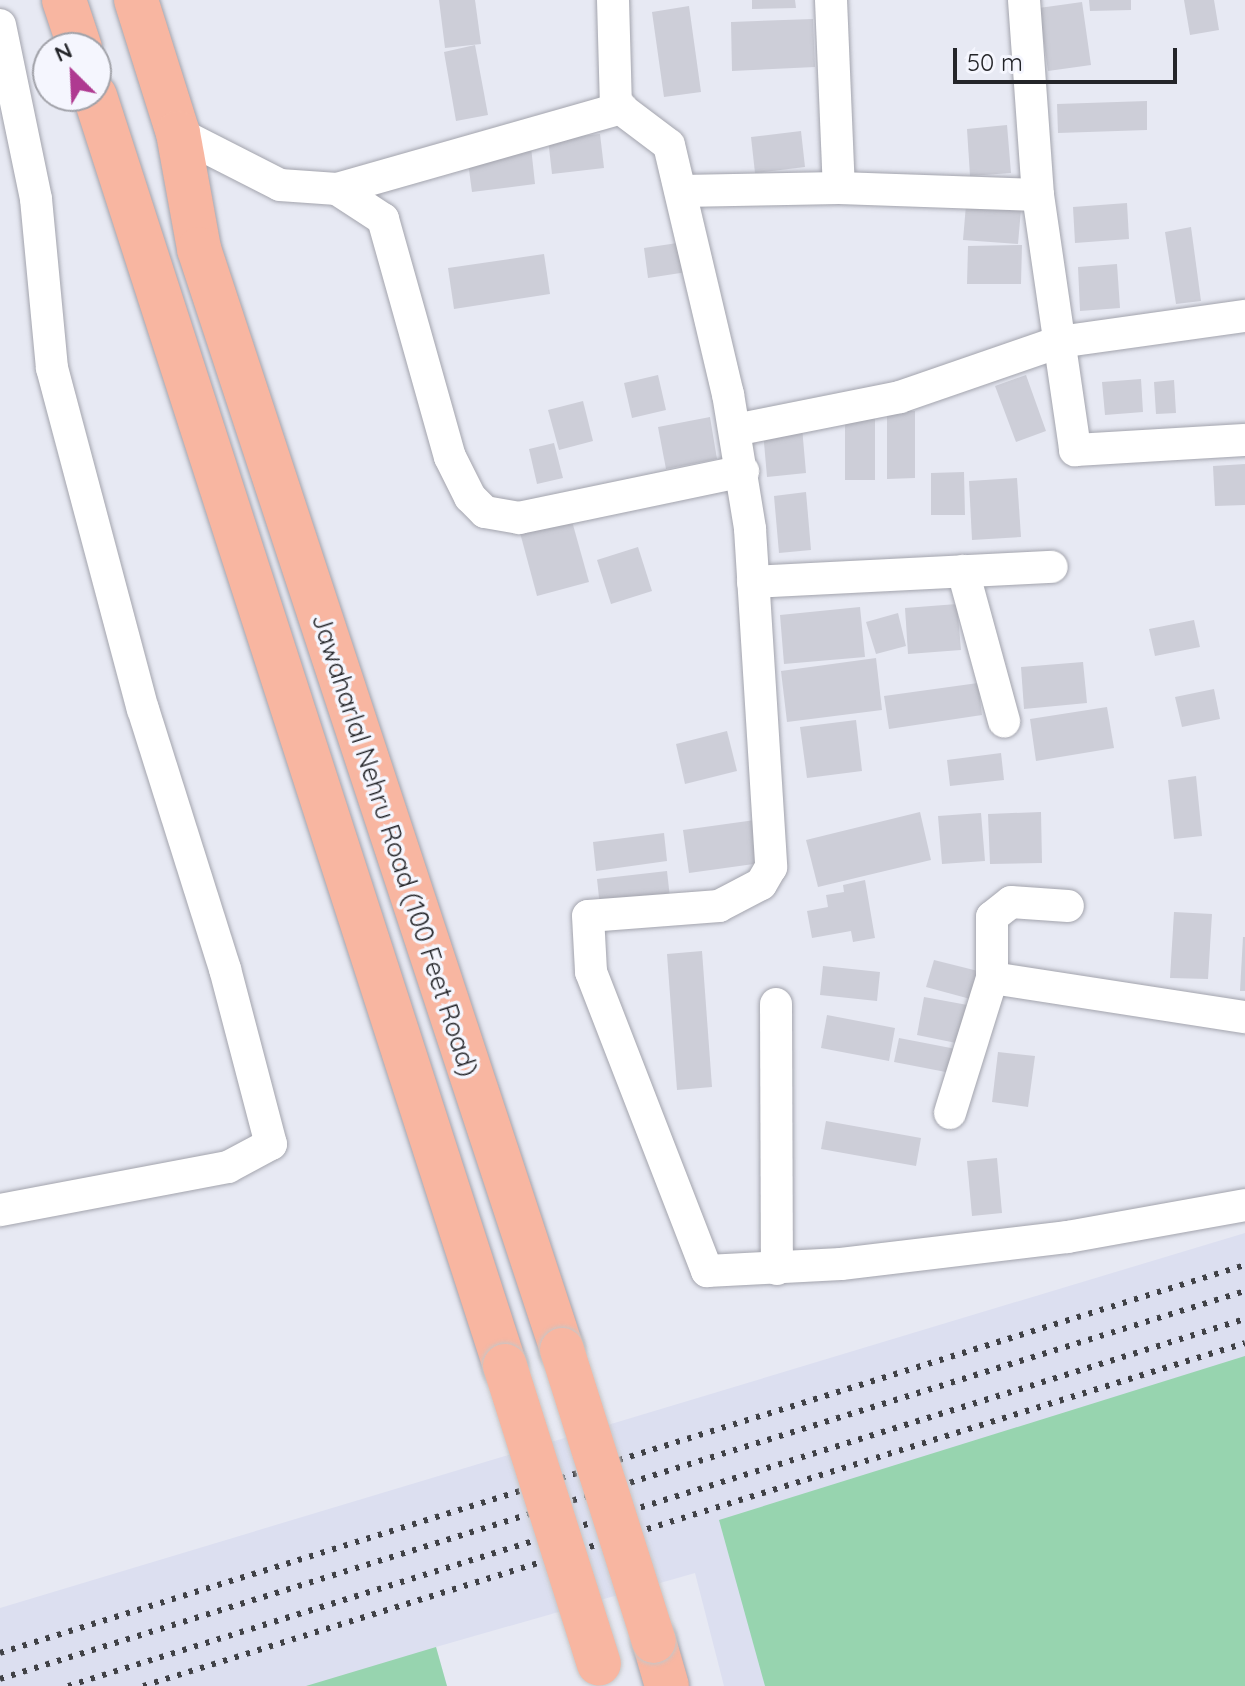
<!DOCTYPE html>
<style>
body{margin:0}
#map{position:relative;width:1245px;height:1686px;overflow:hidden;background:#e7e9f3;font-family:Quicksand,sans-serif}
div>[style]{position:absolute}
.built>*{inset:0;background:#dcdff0}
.green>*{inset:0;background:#97d4af}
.building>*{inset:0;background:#cdced8}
.roads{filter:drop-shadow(0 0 2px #a3a4ad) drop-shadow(0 0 2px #a3a4ad)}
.street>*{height:32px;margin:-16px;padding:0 16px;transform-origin:16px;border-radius:16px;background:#fff}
.primary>*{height:44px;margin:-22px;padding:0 22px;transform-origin:22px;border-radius:22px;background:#f8b6a1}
.rail>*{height:6px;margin-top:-3px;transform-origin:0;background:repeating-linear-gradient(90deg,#404146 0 4px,transparent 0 12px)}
.bridges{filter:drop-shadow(0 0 2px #c6c6c7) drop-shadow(0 0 2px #c6c6c7)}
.primary-bridge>*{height:44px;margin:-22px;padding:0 22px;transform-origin:22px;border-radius:22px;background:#f8b6a1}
span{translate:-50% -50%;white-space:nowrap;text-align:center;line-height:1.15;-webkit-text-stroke:7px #f5f6fe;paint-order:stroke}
.street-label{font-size:26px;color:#242529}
.north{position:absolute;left:32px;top:32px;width:80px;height:80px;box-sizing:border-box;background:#f5f6fe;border:2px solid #a1a2a9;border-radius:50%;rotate:336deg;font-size:22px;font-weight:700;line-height:32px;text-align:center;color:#242529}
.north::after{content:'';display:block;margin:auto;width:28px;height:36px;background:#af3a91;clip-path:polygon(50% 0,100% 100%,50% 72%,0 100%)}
.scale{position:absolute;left:953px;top:48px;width:224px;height:36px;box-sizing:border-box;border:4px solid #242529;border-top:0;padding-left:10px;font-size:24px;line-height:28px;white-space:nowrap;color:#242529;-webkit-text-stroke:6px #f5f6fe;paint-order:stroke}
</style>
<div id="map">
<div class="built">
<div style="clip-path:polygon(1245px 1233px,1245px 1686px,724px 1686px,695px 1573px,436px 1647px,447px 1686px,0 1686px,0 1608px)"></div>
</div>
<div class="green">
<div style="clip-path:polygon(1245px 1356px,1245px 1686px,765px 1686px,719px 1520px)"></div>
<div style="clip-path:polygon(436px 1647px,447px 1686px,306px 1686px)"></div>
</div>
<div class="building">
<div style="clip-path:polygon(439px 0,475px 0,481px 44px,445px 48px)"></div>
<div style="clip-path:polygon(752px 0,795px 0,796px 8px,752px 9px)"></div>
<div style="clip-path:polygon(1089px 0,1131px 0,1131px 10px,1090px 11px)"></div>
<div style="clip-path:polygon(1184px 0,1214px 0,1219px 30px,1190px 35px)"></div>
<div style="clip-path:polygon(1082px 2px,1091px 65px,1048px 71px,1039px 8px)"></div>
<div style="clip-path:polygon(689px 6px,701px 92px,664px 97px,652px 12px)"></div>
<div style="clip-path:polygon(813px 19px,815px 67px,732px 71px,731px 22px)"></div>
<div style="clip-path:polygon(475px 45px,488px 115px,456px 121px,444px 52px)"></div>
<div style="clip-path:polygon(1147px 101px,1147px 130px,1058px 133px,1057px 104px)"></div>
<div style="clip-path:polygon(1007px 125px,1011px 173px,970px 176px,967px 129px)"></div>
<div style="clip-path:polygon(801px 131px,805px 167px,755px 173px,751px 137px)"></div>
<div style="clip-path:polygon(600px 134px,604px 168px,552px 174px,548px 139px)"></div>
<div style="clip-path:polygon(531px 147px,535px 184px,472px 192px,467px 155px)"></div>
<div style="clip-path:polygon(1127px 203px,1129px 239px,1075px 243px,1073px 207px)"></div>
<div style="clip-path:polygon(966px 205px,1021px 209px,1018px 244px,963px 240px)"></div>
<div style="clip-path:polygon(1191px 227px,1201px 301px,1176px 304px,1165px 232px)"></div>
<div style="clip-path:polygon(684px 242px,687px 272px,648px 278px,644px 248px)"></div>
<div style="clip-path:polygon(1022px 245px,1021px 284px,967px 284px,968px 246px)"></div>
<div style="clip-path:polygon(544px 254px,550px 294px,454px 309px,448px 268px)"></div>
<div style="clip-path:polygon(1117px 264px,1120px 308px,1080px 311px,1078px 267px)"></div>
<div style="clip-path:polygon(658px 375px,666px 410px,632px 418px,624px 383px)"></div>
<div style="clip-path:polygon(1026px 375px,1046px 431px,1016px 442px,995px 386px)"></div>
<div style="clip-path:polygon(1141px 379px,1143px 412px,1105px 415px,1102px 382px)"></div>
<div style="clip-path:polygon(1174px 380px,1176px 413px,1156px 414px,1154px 382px)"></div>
<div style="clip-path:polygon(583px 401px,593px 441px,559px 450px,548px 410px)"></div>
<div style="clip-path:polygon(887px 411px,915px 411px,915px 478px,887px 479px)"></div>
<div style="clip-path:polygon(845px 415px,875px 415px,875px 480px,845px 480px)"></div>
<div style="clip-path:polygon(710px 417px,717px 459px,666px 469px,658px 427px)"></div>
<div style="clip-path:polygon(802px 427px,806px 473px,767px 477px,763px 431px)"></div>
<div style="clip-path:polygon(554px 443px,563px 478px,537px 484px,529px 449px)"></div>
<div style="clip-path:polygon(1245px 464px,1245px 505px,1215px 506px,1213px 466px)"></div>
<div style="clip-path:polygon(964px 472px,965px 515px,931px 515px,931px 473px)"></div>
<div style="clip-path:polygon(1017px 478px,1021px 537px,972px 540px,969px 481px)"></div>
<div style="clip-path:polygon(806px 492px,811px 550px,779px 553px,774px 496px)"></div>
<div style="clip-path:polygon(570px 514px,589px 582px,537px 596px,519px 529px)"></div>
<div style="clip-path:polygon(638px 547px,652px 591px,611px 604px,597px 560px)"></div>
<div style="clip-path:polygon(957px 604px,961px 650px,908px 654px,905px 608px)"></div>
<div style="clip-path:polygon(860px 607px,865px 657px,784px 664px,780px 615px)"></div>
<div style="clip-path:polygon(898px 613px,906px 646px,876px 654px,866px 622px)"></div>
<div style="clip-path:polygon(1194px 620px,1200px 647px,1155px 656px,1149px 629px)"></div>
<div style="clip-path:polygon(876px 658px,882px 710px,787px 722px,781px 671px)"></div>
<div style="clip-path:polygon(1083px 662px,1087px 703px,1024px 709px,1021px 667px)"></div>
<div style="clip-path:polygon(978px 683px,982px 715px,889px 729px,884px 696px)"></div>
<div style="clip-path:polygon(1214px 689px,1220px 719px,1182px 727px,1175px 697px)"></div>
<div style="clip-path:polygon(1107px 707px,1114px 748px,1036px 761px,1030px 719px)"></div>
<div style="clip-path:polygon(856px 720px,862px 771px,807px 778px,800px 727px)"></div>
<div style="clip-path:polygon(727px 731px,737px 771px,685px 784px,676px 744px)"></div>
<div style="clip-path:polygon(1001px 753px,1004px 780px,950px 786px,947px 760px)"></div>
<div style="clip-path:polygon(1196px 776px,1202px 836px,1174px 839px,1168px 780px)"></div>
<div style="clip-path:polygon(920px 812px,931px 860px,818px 887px,806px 840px)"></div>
<div style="clip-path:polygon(1041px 812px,1042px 863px,990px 864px,988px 814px)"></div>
<div style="clip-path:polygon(981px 813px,985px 861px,942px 864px,938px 816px)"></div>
<div style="clip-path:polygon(755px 820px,761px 863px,689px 873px,683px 830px)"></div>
<div style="clip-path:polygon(664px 833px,667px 861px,596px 871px,593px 842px)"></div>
<div style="clip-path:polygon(667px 871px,670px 898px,600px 907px,597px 879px)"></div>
<div style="clip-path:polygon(865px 880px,875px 938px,853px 942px,851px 931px,812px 938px,807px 911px,828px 907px,826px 895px,844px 892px,843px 885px)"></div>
<div style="clip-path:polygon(1174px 912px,1212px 914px,1208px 979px,1170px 978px)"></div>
<div style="clip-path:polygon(1243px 937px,1245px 937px,1245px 991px,1240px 991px)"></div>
<div style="clip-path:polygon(702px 951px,712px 1087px,677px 1090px,667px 954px)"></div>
<div style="clip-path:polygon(934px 960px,982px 972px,974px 1000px,926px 987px)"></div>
<div style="clip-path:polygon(823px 966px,880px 972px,877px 1001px,820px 995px)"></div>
<div style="clip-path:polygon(924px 997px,973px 1006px,966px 1045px,917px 1035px)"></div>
<div style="clip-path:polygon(827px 1015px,895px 1028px,889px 1061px,821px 1048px)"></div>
<div style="clip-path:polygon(899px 1038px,956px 1049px,951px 1073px,894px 1062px)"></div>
<div style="clip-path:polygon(998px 1052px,1035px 1056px,1028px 1107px,992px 1102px)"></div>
<div style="clip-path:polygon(826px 1121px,921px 1138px,916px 1166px,821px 1149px)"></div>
<div style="clip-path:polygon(997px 1158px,1002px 1213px,972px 1216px,967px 1161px)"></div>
</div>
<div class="roads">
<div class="street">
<div style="left:613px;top:0;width:105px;rotate:88.4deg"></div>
<div style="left:616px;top:105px;width:66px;rotate:37deg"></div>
<div style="left:669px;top:145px;width:256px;rotate:76.7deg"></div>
<div style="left:728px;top:394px;width:137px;rotate:80.7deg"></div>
<div style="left:750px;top:529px;width:339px;rotate:86.4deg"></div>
<div style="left:771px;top:867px;width:20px;rotate:120deg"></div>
<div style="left:761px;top:884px;width:47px;rotate:152.4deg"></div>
<div style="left:719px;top:906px;width:131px;rotate:175.6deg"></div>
<div style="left:588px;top:916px;width:56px;rotate:86.9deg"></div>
<div style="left:591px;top:972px;width:321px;rotate:68.8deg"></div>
<div style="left:707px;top:1271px;width:134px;rotate:-3deg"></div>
<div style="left:841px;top:1264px;width:229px;rotate:-6.8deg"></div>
<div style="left:1068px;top:1237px;width:180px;rotate:-10.2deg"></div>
<div style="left:831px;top:0;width:188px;rotate:87.6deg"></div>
<div style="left:1024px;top:0;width:196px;rotate:85.9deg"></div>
<div style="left:1038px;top:195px;width:258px;rotate:81.7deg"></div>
<div style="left:1075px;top:450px;width:170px;rotate:-3.4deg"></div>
<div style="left:0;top:25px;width:178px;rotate:78.3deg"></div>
<div style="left:36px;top:199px;width:170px;rotate:84.6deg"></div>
<div style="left:52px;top:368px;width:353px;rotate:75.1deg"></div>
<div style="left:143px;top:709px;width:273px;rotate:72.5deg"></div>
<div style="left:225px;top:969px;width:181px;rotate:75.3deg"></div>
<div style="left:271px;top:1144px;width:49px;rotate:151.9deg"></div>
<div style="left:228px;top:1167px;width:232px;rotate:169.3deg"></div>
<div style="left:178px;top:133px;width:114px;rotate:27deg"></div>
<div style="left:280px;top:185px;width:57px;rotate:4deg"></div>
<div style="left:337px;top:189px;width:55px;rotate:33.1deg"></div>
<div style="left:383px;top:219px;width:247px;rotate:74.3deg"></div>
<div style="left:450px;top:457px;width:45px;rotate:63.4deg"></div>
<div style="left:470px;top:497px;width:21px;rotate:45deg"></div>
<div style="left:485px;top:512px;width:35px;rotate:10deg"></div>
<div style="left:519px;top:518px;width:229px;rotate:-11.8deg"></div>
<div style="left:337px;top:189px;width:296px;rotate:-15.9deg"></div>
<div style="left:682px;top:191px;width:157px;rotate:-1.1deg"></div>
<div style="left:839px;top:188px;width:199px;rotate:2deg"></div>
<div style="left:735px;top:430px;width:168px;rotate:-11.3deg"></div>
<div style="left:900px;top:397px;width:168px;rotate:-19.1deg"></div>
<div style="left:1059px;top:342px;width:188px;rotate:-8deg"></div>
<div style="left:963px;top:571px;width:156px;rotate:74.7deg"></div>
<div style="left:753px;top:582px;width:299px;rotate:-2.9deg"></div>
<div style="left:992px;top:978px;width:61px;rotate:-90deg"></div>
<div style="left:992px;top:917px;width:24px;rotate:-38deg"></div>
<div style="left:1011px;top:902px;width:57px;rotate:4deg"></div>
<div style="left:776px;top:1004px;width:265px;rotate:89.8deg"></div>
<div style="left:950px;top:1113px;width:141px;rotate:-72.7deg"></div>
<div style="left:992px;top:978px;width:256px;rotate:8.8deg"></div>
</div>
<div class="primary">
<div style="left:64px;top:0;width:51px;rotate:71.6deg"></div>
<div style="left:136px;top:0;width:139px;rotate:72.5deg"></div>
<div style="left:178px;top:133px;width:118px;rotate:79.7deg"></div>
<div style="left:199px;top:249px;width:1159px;rotate:71.75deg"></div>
<div style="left:95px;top:96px;width:1335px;rotate:72.11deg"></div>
<div style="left:654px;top:1641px;width:47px;rotate:73.9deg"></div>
</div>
</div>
<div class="rail">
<div style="left:0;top:1653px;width:1304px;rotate:-17.31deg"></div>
<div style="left:0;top:1679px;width:1304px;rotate:-17.31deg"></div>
<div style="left:68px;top:1686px;width:1233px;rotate:-17.32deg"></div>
<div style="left:143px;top:1686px;width:1154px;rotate:-17.29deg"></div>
</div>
<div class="bridges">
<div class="primary-bridge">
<div style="left:562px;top:1350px;width:305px;rotate:72.5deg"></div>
<div style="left:505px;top:1366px;width:312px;rotate:72.5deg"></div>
</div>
</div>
<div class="street-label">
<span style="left:395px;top:845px;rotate:72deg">Jawaharlal Nehru Road (100 Feet Road)</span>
</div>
<div class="north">N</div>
<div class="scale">50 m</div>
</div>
